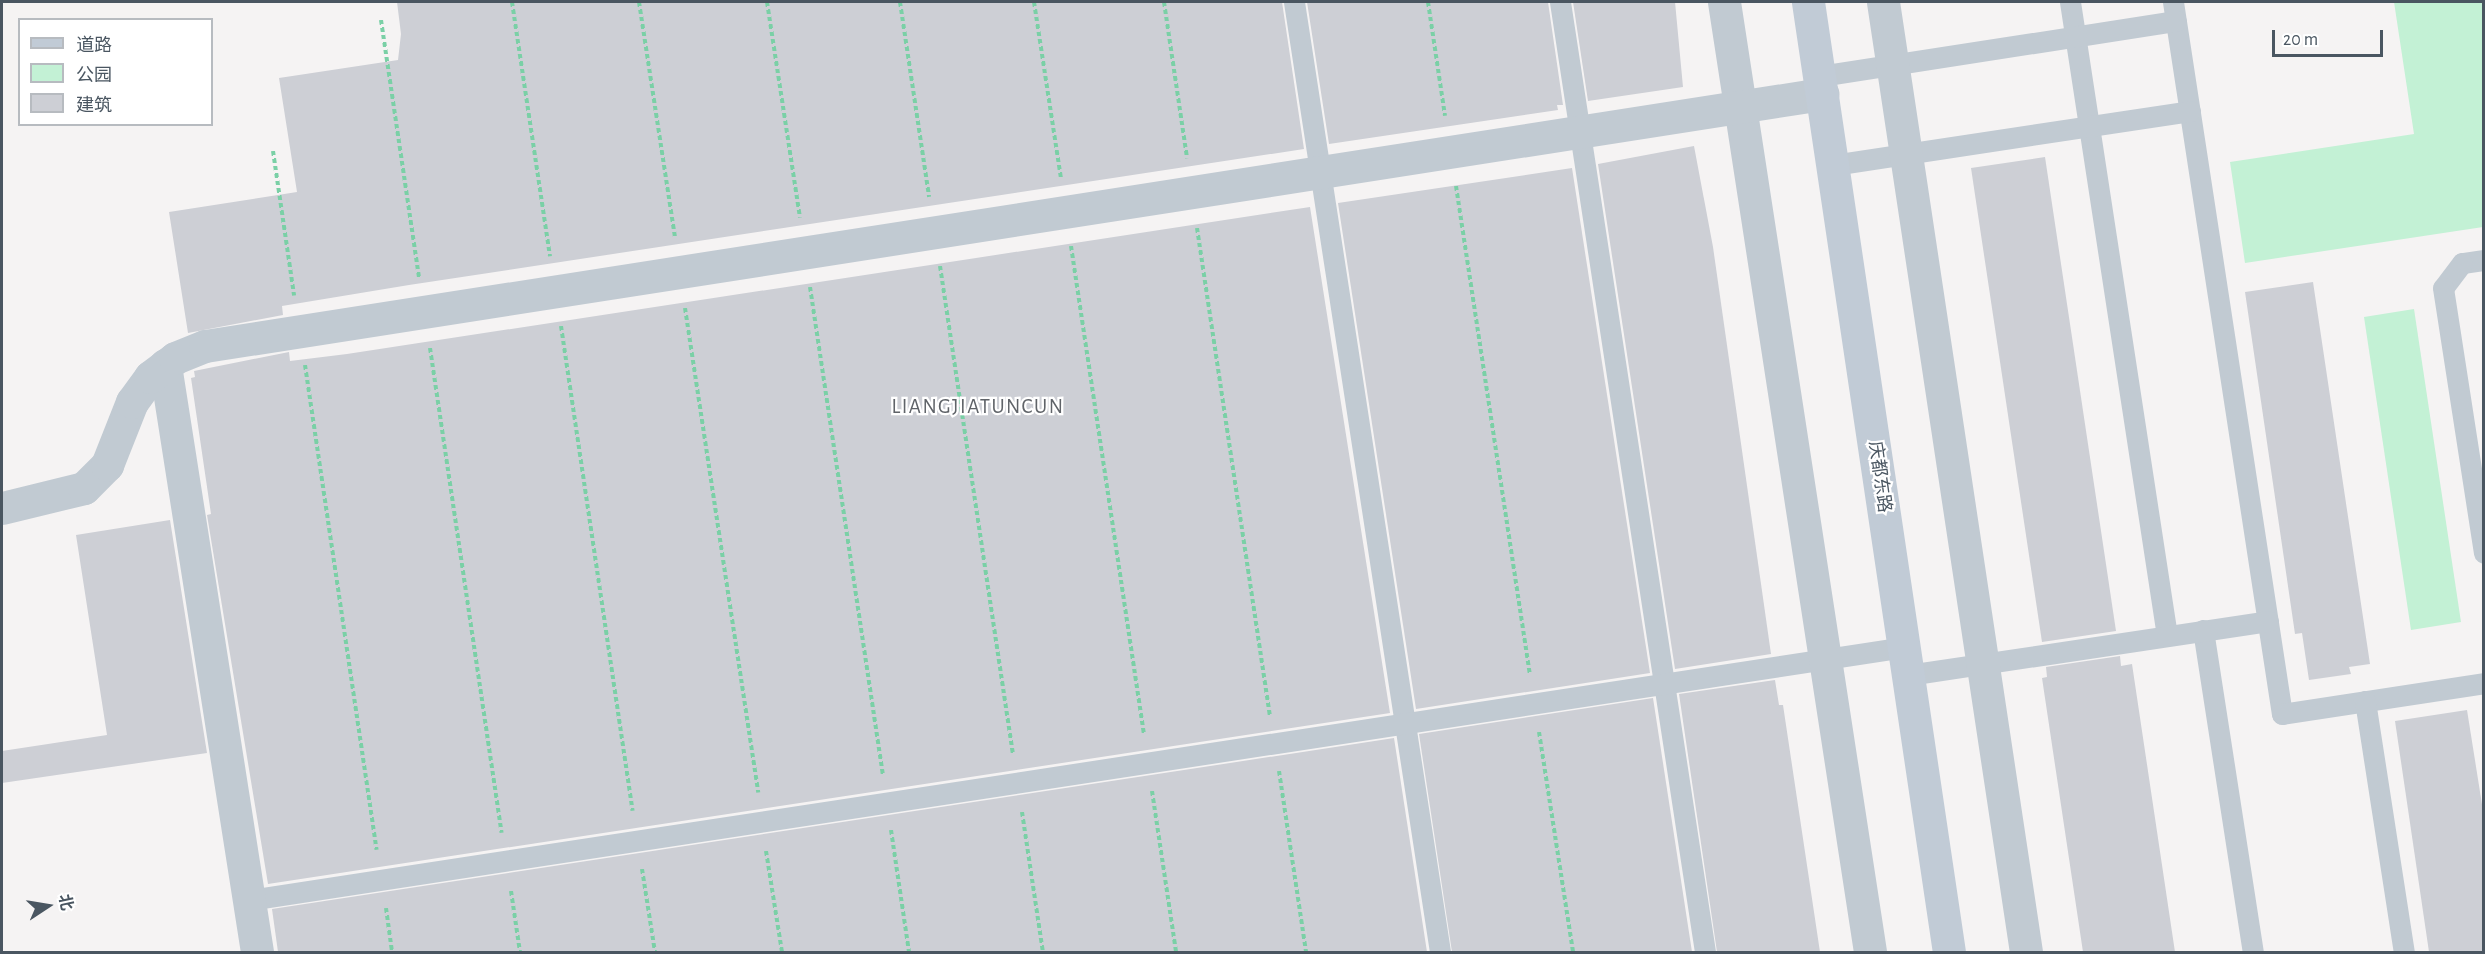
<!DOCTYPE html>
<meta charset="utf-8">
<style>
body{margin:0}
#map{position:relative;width:2485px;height:954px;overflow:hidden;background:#f5f3f3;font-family:"Alegreya Sans","Noto Sans SC",sans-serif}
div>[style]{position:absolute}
.green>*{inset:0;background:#c3f1d5}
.building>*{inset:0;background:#cdcfd5}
.path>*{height:4px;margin-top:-2px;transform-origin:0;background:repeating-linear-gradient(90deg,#7ad0a6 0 4.5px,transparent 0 7.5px)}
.lane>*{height:21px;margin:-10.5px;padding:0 10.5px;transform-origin:10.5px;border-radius:10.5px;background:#c1cad2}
.street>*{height:33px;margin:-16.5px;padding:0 16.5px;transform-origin:16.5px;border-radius:16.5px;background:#c1cad2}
.secondary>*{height:33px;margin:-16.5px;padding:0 16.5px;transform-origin:16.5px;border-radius:16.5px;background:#c1cbd6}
span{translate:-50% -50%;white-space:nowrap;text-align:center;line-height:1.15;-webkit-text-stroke:4.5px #fff;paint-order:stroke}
.street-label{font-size:18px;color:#4a5661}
.quarter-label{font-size:21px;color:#5f6368;letter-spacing:1.5px}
.frame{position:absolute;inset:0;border:3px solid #4a5661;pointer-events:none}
.legend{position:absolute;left:18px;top:18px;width:195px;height:108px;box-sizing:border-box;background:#fff;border:2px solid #b7bbc0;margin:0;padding:8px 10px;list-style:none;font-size:18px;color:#4a5661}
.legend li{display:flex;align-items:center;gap:12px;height:30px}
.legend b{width:30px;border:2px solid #b7bbc0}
.north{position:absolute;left:18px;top:876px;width:60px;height:60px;-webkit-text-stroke:4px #fff;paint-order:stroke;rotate:78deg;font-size:16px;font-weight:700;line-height:24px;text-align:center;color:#4a5661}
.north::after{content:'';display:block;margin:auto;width:21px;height:27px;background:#4a5661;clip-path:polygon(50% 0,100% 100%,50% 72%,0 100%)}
.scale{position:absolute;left:2272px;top:30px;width:111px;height:27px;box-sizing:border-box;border:3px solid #4a5661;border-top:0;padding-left:8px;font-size:18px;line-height:21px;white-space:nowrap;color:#4a5661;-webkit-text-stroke:4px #fff;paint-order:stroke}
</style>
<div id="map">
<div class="green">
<div style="clip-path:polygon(2394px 2px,2483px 2px,2483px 227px,2245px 263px,2230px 162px,2414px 134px)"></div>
<div style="clip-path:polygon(2414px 309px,2461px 622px,2411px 630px,2364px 317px)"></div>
</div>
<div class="building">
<div style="clip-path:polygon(397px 2px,1282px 2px,1304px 149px,409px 285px,282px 306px,283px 315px,188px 333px,169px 212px,297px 192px,279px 78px,398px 60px,401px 34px)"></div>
<div style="clip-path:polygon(1307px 2px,1548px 2px,1563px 105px,1557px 105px,1558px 110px,1329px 144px)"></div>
<div style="clip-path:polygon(1573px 2px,1675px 2px,1683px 87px,1588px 101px)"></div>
<div style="clip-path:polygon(1694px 146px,1713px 247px,1771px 654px,1675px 669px,1598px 164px)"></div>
<div style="clip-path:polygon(2045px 157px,2116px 631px,2042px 642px,1971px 168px)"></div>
<div style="clip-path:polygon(1572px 168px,1650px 673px,1416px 709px,1338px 203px)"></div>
<div style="clip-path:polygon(1310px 207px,1390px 713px,268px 884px,207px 515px,211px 514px,191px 378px,195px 377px,194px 371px,289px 352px,290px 361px,347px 354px)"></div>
<div style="clip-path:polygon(2313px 282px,2370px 664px,2349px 667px,2351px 674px,2309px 680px,2302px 633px,2295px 634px,2245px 292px)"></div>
<div style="clip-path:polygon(170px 520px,207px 753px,2px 783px,2px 751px,107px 735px,76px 535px)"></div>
<div style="clip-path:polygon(2120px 656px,2121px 666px,2132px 664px,2175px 952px,2083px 952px,2042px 678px,2047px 677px,2046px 667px)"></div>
<div style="clip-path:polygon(1775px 680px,1779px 705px,1783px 705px,1820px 952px,1717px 952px,1679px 694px)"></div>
<div style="clip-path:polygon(1653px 698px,1692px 952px,1452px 952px,1419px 734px)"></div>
<div style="clip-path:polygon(2467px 710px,2484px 817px,2484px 952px,2429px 952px,2395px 721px)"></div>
<div style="clip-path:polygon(1394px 738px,1427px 952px,278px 952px,272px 909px)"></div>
</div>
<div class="path">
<div style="left:512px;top:2px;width:257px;rotate:81.5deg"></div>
<div style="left:639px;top:2px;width:239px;rotate:81.3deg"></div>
<div style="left:767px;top:2px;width:218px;rotate:81.3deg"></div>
<div style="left:900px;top:2px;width:197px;rotate:81.5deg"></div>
<div style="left:1034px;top:2px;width:179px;rotate:81.3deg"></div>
<div style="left:1164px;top:2px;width:158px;rotate:81.6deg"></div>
<div style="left:1428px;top:2px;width:115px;rotate:81.5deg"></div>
<div style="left:381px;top:20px;width:261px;rotate:81.6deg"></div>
<div style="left:273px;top:151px;width:146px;rotate:81.7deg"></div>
<div style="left:1456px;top:186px;width:494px;rotate:81.4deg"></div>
<div style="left:1197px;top:228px;width:493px;rotate:81.5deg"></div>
<div style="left:1071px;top:246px;width:493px;rotate:81.5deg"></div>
<div style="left:940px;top:266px;width:493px;rotate:81.5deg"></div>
<div style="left:810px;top:287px;width:493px;rotate:81.5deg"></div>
<div style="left:685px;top:308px;width:490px;rotate:81.4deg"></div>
<div style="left:561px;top:326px;width:490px;rotate:81.6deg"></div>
<div style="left:430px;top:348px;width:490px;rotate:81.6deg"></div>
<div style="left:305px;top:365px;width:490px;rotate:81.6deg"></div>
<div style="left:1539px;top:732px;width:223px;rotate:81.2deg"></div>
<div style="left:1279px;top:771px;width:183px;rotate:81.5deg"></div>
<div style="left:1152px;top:791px;width:163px;rotate:81.5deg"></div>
<div style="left:1022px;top:812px;width:142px;rotate:81.5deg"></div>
<div style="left:891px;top:830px;width:123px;rotate:81.6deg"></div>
<div style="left:766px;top:851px;width:102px;rotate:81deg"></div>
<div style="left:642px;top:869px;width:84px;rotate:81.1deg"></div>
<div style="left:511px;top:891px;width:62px;rotate:81.6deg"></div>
<div style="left:386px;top:908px;width:44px;rotate:82.2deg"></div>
</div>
<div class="lane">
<div style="left:1294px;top:2px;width:961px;rotate:81.26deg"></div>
<div style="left:1560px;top:2px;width:961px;rotate:81.32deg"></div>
<div style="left:2070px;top:2px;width:641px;rotate:81.3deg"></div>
<div style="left:2173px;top:2px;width:720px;rotate:81.3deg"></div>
<div style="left:2282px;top:714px;width:204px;rotate:-8.7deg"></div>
<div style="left:1820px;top:76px;width:360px;rotate:-8.8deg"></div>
<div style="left:1833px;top:165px;width:361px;rotate:-8.6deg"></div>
<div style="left:2484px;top:260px;width:22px;rotate:172deg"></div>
<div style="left:2462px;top:263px;width:31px;rotate:127deg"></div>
<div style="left:2443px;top:288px;width:268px;rotate:81.2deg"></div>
<div style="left:2203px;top:630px;width:326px;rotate:81.2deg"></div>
<div style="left:1908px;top:675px;width:364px;rotate:-8.5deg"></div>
<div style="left:2365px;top:701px;width:254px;rotate:81.2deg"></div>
<div style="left:249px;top:900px;width:1674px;rotate:-8.69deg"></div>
</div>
<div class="street">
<div style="left:1724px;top:2px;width:961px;rotate:81.26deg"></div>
<div style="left:1883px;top:2px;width:961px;rotate:81.44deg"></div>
<div style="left:165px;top:365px;width:594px;rotate:81.09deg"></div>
<div style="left:2px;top:508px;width:84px;rotate:-13.7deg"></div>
<div style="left:84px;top:488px;width:33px;rotate:-45deg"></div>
<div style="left:107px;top:465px;width:68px;rotate:-68.4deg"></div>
<div style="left:132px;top:402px;width:31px;rotate:-54deg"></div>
<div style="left:150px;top:377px;width:31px;rotate:-37deg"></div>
<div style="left:175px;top:358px;width:32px;rotate:-22deg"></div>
<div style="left:205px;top:346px;width:1637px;rotate:-8.86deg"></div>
</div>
<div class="secondary">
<div style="left:1808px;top:2px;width:960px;rotate:81.56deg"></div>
</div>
<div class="street-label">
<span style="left:1879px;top:477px;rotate:82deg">庆都东路</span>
</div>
<div class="quarter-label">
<span style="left:978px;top:407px">LIANGJIATUNCUN</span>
</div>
<div class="frame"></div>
<ul class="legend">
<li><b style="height:8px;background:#c1cbd6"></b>道路</li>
<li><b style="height:16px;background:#c3f1d5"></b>公园</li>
<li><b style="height:16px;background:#cdcfd5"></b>建筑</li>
</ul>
<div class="north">北</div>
<div class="scale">20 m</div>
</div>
